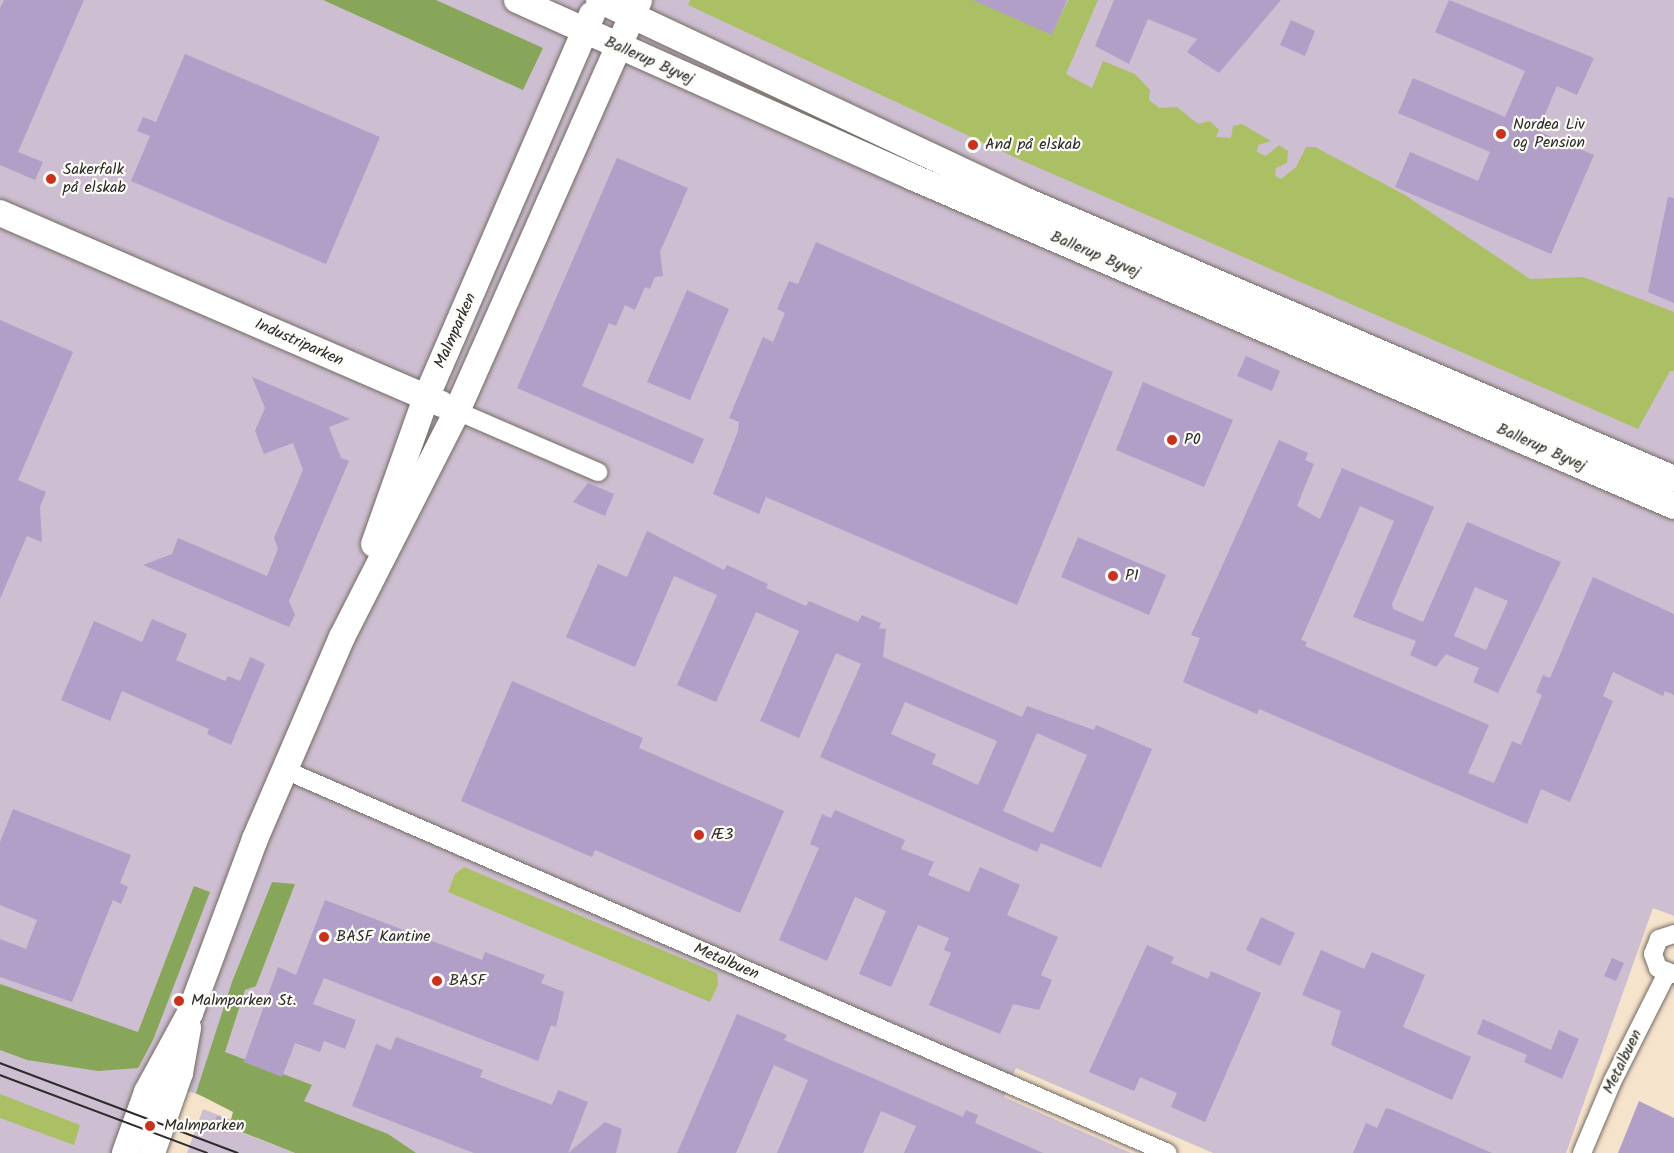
<!DOCTYPE html>
<meta charset="utf-8">
<style>
body{margin:0}
#map{position:relative;width:1674px;height:1153px;overflow:hidden;background:#f6e3cc;font-family:Kalam,sans-serif}
div>[style]{position:absolute}
.industrial>*{inset:0;background:#cebed1}
.green>*{inset:0;background:#abc064}
.forest>*{inset:0;background:#88a65a}
.building>*{inset:0;background:#b19fc8}
.roads{filter:drop-shadow(0 0 2px #726b63) drop-shadow(0 0 2px #726b63)}
.street>*{height:18px;margin:-9px;padding:0 9px;transform-origin:9px;border-radius:9px;background:#fff}
.secondary>*{height:26px;margin:-13px;padding:0 13px;transform-origin:13px;border-radius:13px;background:#fff}
.tram>*{height:1.5px;margin:-0.75px;padding:0 0.75px;transform-origin:0.75px;border-radius:0.75px;background:#2b2b2b}
.dots>*{width:16px;height:16px;translate:-50% -50%;box-sizing:border-box;border:3px solid #fdfcf7;border-radius:50%}
span{translate:-50% -50%;white-space:nowrap;text-align:center;line-height:1.15;-webkit-text-stroke:4.5px #fdfcf7;paint-order:stroke}
.street-label{font-size:16px;color:#2b2b2b}
.poi-label{font-size:16px;color:#2b2b2b}
.left{translate:0 -50%;text-align:left}
</style>
<div id="map">
<div class="industrial">
<div style="clip-path:polygon(0 0,1674px 0,1674px 916px,1653px 908px,1566px 1153px,1213px 1153px,1016px 1068px,1004px 1097px,1131px 1153px,350px 1153px,149px 1076px,119px 1153px,0 1153px)"></div>
<div style="clip-path:polygon(203px 1109px,232px 1120px,230px 1128px,295px 1153px,187px 1153px)"></div>
</div>
<div class="green">
<div style="clip-path:polygon(690px 0,975px 0,1053px 32px,1068px 0,1098px 0,1066px 74px,1092px 88px,1103px 61px,1135px 74px,1150px 90px,1149px 100px,1159px 108px,1177px 107px,1198px 124px,1210px 121px,1219px 130px,1216px 137px,1231px 138px,1233px 126px,1242px 124px,1271px 141px,1258px 145px,1257px 152px,1266px 156px,1279px 145px,1288px 151px,1287px 163px,1276px 168px,1275px 176px,1281px 179px,1296px 167px,1306px 147px,1315px 147px,1405px 195px,1530px 279px,1583px 277px,1674px 312px,1674px 371px,1670px 371px,1638px 429px,1023px 161px,688px 5px)"></div>
<div style="clip-path:polygon(464px 867px,717px 973px,718px 985px,710px 1002px,448px 892px,455px 874px)"></div>
<div style="clip-path:polygon(0 1094px,80px 1125px,74px 1145px,0 1118px)"></div>
</div>
<div class="forest">
<div style="clip-path:polygon(323px 0,436px 0,543px 48px,523px 90px)"></div>
<div style="clip-path:polygon(272px 882px,295px 884px,256px 986px,245px 990px,225px 1052px,312px 1085px,304px 1101px,388px 1134px,416px 1153px,295px 1153px,229px 1127px,233px 1112px,196px 1093px,232px 982px)"></div>
<div style="clip-path:polygon(194px 886px,210px 892px,153px 1040px,138px 1068px,98px 1071px,27px 1060px,0 1050px,0 984px,138px 1032px)"></div>
</div>
<div class="building">
<div style="clip-path:polygon(4px 0,84px 0,18px 152px,43px 162px,35px 180px,0 165px,0 8px)"></div>
<div style="clip-path:polygon(973px 0,1067px 0,1052px 35px)"></div>
<div style="clip-path:polygon(1114px 0,1281px 0,1219px 73px,1187px 52px,1197px 39px,1148px 19px,1129px 64px,1095px 46px)"></div>
<div style="clip-path:polygon(1449px 0,1594px 58px,1577px 95px,1557px 86px,1538px 131px,1594px 155px,1551px 254px,1395px 187px,1410px 152px,1478px 181px,1490px 152px,1398px 113px,1413px 78px,1505px 117px,1525px 71px,1435px 32px)"></div>
<div style="clip-path:polygon(1291px 20px,1315px 31px,1305px 56px,1280px 45px)"></div>
<div style="clip-path:polygon(185px 54px,380px 137px,326px 264px,131px 181px,150px 136px,137px 131px,143px 117px,156px 122px)"></div>
<div style="clip-path:polygon(617px 158px,688px 188px,660px 252px,663px 276px,655px 277px,650px 289px,645px 287px,635px 310px,625px 305px,616px 326px,609px 323px,582px 386px,704px 439px,693px 464px,517px 388px)"></div>
<div style="clip-path:polygon(1668px 197px,1674px 198px,1674px 303px,1648px 292px)"></div>
<div style="clip-path:polygon(816px 242px,1113px 372px,1017px 605px,766px 497px,759px 514px,713px 494px,738px 431px,739px 422px,729px 418px,763px 337px,773px 342px,785px 313px,777px 309px,789px 281px,798px 284px)"></div>
<div style="clip-path:polygon(687px 290px,729px 309px,690px 400px,647px 382px)"></div>
<div style="clip-path:polygon(0 320px,73px 352px,18px 480px,46px 492px,40px 507px,42px 542px,27px 536px,0 599px)"></div>
<div style="clip-path:polygon(1246px 356px,1280px 371px,1272px 391px,1237px 376px)"></div>
<div style="clip-path:polygon(252px 377px,350px 419px,329px 427px,341px 458px,349px 461px,289px 601px,295px 615px,289px 627px,143px 565px,172px 554px,178px 538px,267px 576px,278px 549px,274px 538px,303px 470px,293px 443px,264px 454px,255px 431px,265px 408px)"></div>
<div style="clip-path:polygon(1143px 382px,1233px 420px,1204px 487px,1116px 450px)"></div>
<div style="clip-path:polygon(evenodd,1279px 440px,1308px 453px,1305px 460px,1314px 464px,1297px 506px,1320px 519px,1342px 468px,1434px 507px,1392px 604px,1393px 609px,1423px 622px,1467px 522px,1561px 562px,1498px 693px,1473px 682px,1479px 668px,1446px 654px,1436px 667px,1410px 655px,1416px 641px,1353px 617px,1394px 521px,1360px 506px,1301px 640px,1307px 642px,1305px 646px,1489px 725px,1468px 773px,1494px 783px,1512px 741px,1521px 745px,1542px 695px,1536px 692px,1543px 675px,1550px 678px,1593px 577px,1674px 614px,1674px 695px,1665px 691px,1663px 696px,1613px 672px,1603px 696px,1613px 701px,1570px 802px,1541px 789px,1527px 824px,1259px 709px,1257px 714px,1183px 682px,1200px 638px,1191px 635px,1279px 440px,1475px 587px,1508px 601px,1486px 650px,1454px 636px,1475px 587px)"></div>
<div style="clip-path:polygon(588px 483px,614px 494px,605px 516px,573px 502px)"></div>
<div style="clip-path:polygon(evenodd,647px 531px,724px 570px,727px 565px,768px 584px,766px 588px,806px 606px,809px 601px,858px 622px,862px 615px,881px 623px,879px 628px,886px 629px,883px 657px,1022px 717px,1027px 706px,1094px 730px,1096px 725px,1152px 749px,1101px 868px,1041px 843px,1037px 852px,820px 757px,861px 664px,836px 653px,799px 738px,760px 721px,799px 631px,756px 612px,716px 702px,677px 685px,717px 595px,674px 576px,635px 667px,566px 637px,598px 564px,627px 577px,647px 531px,905px 702px,997px 741px,978px 785px,932px 764px,936px 754px,891px 734px,905px 702px,647px 531px,1037px 733px,1087px 755px,1053px 833px,1003px 811px,1037px 733px)"></div>
<div style="clip-path:polygon(1078px 537px,1166px 575px,1149px 615px,1061px 577px)"></div>
<div style="clip-path:polygon(152px 619px,187px 634px,176px 660px,225px 681px,228px 676px,240px 681px,250px 657px,265px 664px,231px 745px,207px 734px,209px 729px,122px 691px,110px 721px,61px 700px,94px 621px,142px 642px)"></div>
<div style="clip-path:polygon(512px 681px,643px 738px,639px 748px,784px 811px,740px 913px,595px 850px,592px 857px,461px 801px)"></div>
<div style="clip-path:polygon(13px 809px,131px 855px,120px 883px,128px 887px,121px 904px,113px 900px,72px 1002px,0 977px,0 939px,26px 949px,37px 920px,0 905px,0 842px)"></div>
<div style="clip-path:polygon(835px 810px,905px 840px,901px 849px,934px 862px,928px 875px,969px 892px,980px 867px,1020px 885px,1007px 915px,1058px 937px,1041px 975px,1052px 980px,1039px 1010px,1013px 1004px,1000px 1034px,929px 1005px,951px 953px,944px 950px,949px 938px,918px 925px,891px 987px,859px 974px,886px 911px,855px 897px,827px 961px,779px 940px,819px 848px,810px 844px,822px 814px,831px 818px)"></div>
<div style="clip-path:polygon(325px 900px,482px 960px,485px 952px,545px 975px,541px 983px,564px 992px,556px 1027px,551px 1025px,538px 1061px,324px 978px,313px 1004px,356px 1020px,345px 1049px,324px 1041px,320px 1052px,295px 1043px,282px 1077px,244px 1062px,278px 967px,296px 975px)"></div>
<div style="clip-path:polygon(1261px 917px,1295px 933px,1280px 966px,1246px 950px)"></div>
<div style="clip-path:polygon(1147px 945px,1174px 957px,1171px 963px,1208px 979px,1211px 971px,1261px 993px,1205px 1122px,1171px 1107px,1177px 1093px,1140px 1077px,1134px 1091px,1089px 1072px)"></div>
<div style="clip-path:polygon(1321px 950px,1364px 969px,1372px 952px,1425px 975px,1403px 1027px,1471px 1057px,1452px 1100px,1331px 1045px,1341px 1011px,1302px 995px)"></div>
<div style="clip-path:polygon(1612px 958px,1624px 963px,1616px 981px,1604px 976px)"></div>
<div style="clip-path:polygon(737px 1014px,787px 1035px,784px 1040px,963px 1117px,966px 1110px,978px 1115px,975px 1123px,1043px 1153px,904px 1153px,916px 1126px,881px 1111px,863px 1153px,777px 1153px,808px 1080px,774px 1065px,736px 1153px,677px 1153px)"></div>
<div style="clip-path:polygon(1483px 1019px,1551px 1050px,1559px 1030px,1579px 1039px,1562px 1079px,1524px 1062px,1527px 1055px,1477px 1034px)"></div>
<div style="clip-path:polygon(396px 1037px,483px 1070px,480px 1077px,552px 1105px,558px 1090px,588px 1102px,568px 1153px,605px 1122px,622px 1129px,616px 1153px,474px 1153px,352px 1106px,376px 1044px,391px 1050px)"></div>
<div style="clip-path:polygon(1639px 1101px,1674px 1118px,1674px 1153px,1618px 1153px)"></div>
<div style="clip-path:polygon(1386px 1108px,1393px 1110px,1492px 1153px,1353px 1153px,1366px 1123px,1377px 1128px)"></div>
<div style="clip-path:polygon(217px 1116px,231px 1120px,227px 1133px,213px 1128px)"></div>
</div>
<div class="roads">
<div class="street">
<div style="left:457px;top:411px;width:154px;rotate:23.4deg"></div>
<div style="left:285px;top:770px;width:962px;rotate:23.45deg"></div>
<div style="left:1674px;top:934px;width:16px;rotate:162deg"></div>
<div style="left:1659px;top:939px;width:16px;rotate:112deg"></div>
<div style="left:1653px;top:954px;width:15px;rotate:70deg"></div>
<div style="left:1658px;top:968px;width:17px;rotate:21deg"></div>
<div style="left:1582px;top:1153px;width:79px;rotate:-67deg"></div>
<div style="left:1613px;top:1080px;width:120px;rotate:-63.2deg"></div>
</div>
<div class="secondary">
<div style="left:517px;top:0;width:431px;rotate:24.1deg"></div>
<div style="left:910px;top:176px;width:832px;rotate:23.36deg"></div>
<div style="left:599px;top:0;width:467px;rotate:25.2deg"></div>
<div style="left:1022px;top:199px;width:710px;rotate:23.24deg"></div>
<div style="left:0;top:213px;width:481px;rotate:23.4deg"></div>
<div style="left:374px;top:544px;width:155px;rotate:-70.4deg"></div>
<div style="left:426px;top:398px;width:418px;rotate:-66.6deg"></div>
<div style="left:125px;top:1153px;width:65px;rotate:-70.2deg"></div>
<div style="left:147px;top:1092px;width:90px;rotate:-61.4deg"></div>
<div style="left:190px;top:1013px;width:186px;rotate:-69.5deg"></div>
<div style="left:255px;top:839px;width:220px;rotate:-66.7deg"></div>
<div style="left:342px;top:637px;width:254px;rotate:-63deg"></div>
<div style="left:457px;top:411px;width:449px;rotate:-66.1deg"></div>
<div style="left:152px;top:1153px;width:85px;rotate:-70.7deg"></div>
<div style="left:180px;top:1073px;width:46px;rotate:-79.9deg"></div>
</div>
</div>
<div class="tram">
<div style="left:0;top:1063px;width:254px;rotate:20.7deg"></div>
<div style="left:0;top:1075px;width:221px;rotate:20.6deg"></div>
</div>
<div class="dots">
<div style="left:1501px;top:134px;background:#c8321e"></div>
<div style="left:973px;top:145px;background:#c8321e"></div>
<div style="left:51px;top:179px;background:#c8321e"></div>
<div style="left:1172px;top:440px;background:#c8321e"></div>
<div style="left:1113px;top:576px;background:#c8321e"></div>
<div style="left:699px;top:835px;background:#c8321e"></div>
<div style="left:324px;top:937px;background:#c8321e"></div>
<div style="left:437px;top:981px;background:#c8321e"></div>
<div style="left:179px;top:1001px;background:#c8321e"></div>
<div style="left:150px;top:1126px;background:#c8321e"></div>
</div>
<div class="street-label">
<span style="left:649px;top:61px;rotate:24deg">Ballerup Byvej</span>
<span style="left:1095px;top:255px;rotate:23deg">Ballerup Byvej</span>
<span style="left:456px;top:331px;rotate:-66deg">Malmparken</span>
<span style="left:299px;top:343px;rotate:24deg">Industriparken</span>
<span style="left:1541px;top:448px;rotate:24deg">Ballerup Byvej</span>
<span style="left:726px;top:962px;rotate:23deg">Metalbuen</span>
<span style="left:1623px;top:1062px;rotate:-64deg">Metalbuen</span>
</div>
<div class="poi-label">
<span class="left" style="left:1513px;top:134px">Nordea Liv<br>og Pension</span>
<span class="left" style="left:985px;top:145px">And på elskab</span>
<span class="left" style="left:63px;top:179px">Sakerfalk<br>på elskab</span>
<span class="left" style="left:1184px;top:440px">P0</span>
<span class="left" style="left:1125px;top:576px">P1</span>
<span class="left" style="left:711px;top:835px">Æ3</span>
<span class="left" style="left:336px;top:937px">BASF Kantine</span>
<span class="left" style="left:449px;top:981px">BASF</span>
<span class="left" style="left:191px;top:1001px">Malmparken St.</span>
<span class="left" style="left:164px;top:1126px">Malmparken</span>
</div>
</div>
